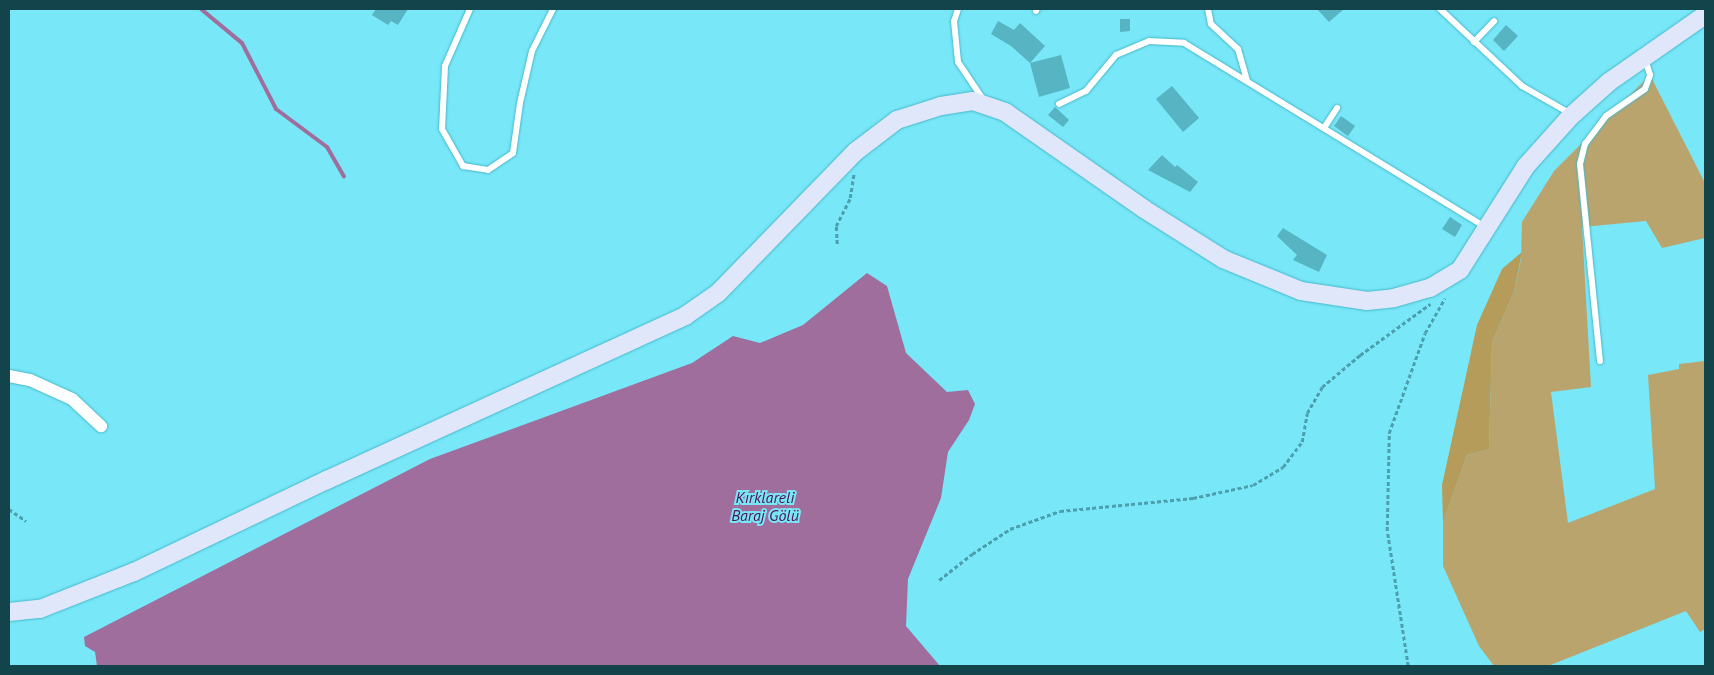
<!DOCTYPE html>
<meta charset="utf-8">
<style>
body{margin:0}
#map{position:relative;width:1714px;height:675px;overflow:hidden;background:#78e7f8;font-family:"PT Sans",sans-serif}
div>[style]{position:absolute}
.green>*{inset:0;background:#baa46e}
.forest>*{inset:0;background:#b69c5b}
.water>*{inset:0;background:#a06e9d}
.stream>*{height:4px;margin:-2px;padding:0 2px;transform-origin:2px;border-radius:2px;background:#a06e9d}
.building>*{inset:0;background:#57b4c2}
.path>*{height:2.5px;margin-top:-1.25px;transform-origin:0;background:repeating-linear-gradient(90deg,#4ca0ad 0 4px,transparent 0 6.5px)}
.roads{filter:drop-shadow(0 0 1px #45b8c9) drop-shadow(0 0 1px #45b8c9)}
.lane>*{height:6px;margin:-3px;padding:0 3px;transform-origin:3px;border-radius:3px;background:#fff}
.street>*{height:12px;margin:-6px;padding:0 6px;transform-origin:6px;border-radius:6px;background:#fff}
.secondary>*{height:18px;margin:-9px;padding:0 9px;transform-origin:9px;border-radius:9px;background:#e0e7fb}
span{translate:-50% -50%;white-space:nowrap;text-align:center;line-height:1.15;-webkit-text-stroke:4px #78e7f8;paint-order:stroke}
.water-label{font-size:16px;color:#511350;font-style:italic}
.frame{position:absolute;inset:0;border:10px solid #13444b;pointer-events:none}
</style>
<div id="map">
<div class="green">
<div style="clip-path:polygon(1650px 75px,1705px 183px,1705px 238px,1662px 248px,1646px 221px,1582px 227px,1591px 387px,1551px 392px,1568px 523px,1655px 489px,1648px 375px,1679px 369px,1679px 364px,1705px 361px,1705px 629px,1700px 632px,1686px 611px,1548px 666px,1494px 666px,1479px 646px,1443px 566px,1443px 523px,1467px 455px,1489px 449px,1492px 342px,1514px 292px,1521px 259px,1522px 222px,1554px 171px)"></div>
</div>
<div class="forest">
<div style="clip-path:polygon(1522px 252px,1514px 292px,1492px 342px,1489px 449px,1467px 455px,1443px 523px,1442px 485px,1477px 325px,1502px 269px)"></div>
</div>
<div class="water">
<div style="clip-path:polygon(867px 273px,887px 286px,906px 353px,947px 392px,968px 390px,975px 404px,969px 420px,948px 452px,941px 498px,908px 579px,906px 626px,940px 666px,97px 666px,95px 652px,85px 646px,84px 637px,430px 459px,692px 363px,733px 336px,760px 343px,803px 325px)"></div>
</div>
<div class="stream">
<div style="left:201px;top:9px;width:53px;rotate:39.7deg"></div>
<div style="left:242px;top:43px;width:74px;rotate:62.7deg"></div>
<div style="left:276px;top:109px;width:64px;rotate:36.7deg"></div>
<div style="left:327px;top:147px;width:34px;rotate:60deg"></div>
</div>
<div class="building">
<div style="clip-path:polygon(376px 9px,408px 9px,398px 25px,391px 21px,388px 25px,372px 15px)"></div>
<div style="clip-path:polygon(1317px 9px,1344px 9px,1329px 22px)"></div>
<div style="clip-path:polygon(1120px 19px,1130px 19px,1130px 31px,1120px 32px)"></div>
<div style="clip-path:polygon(998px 21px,1014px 30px,1020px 23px,1045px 46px,1030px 63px,1011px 46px,991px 34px)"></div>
<div style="clip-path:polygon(1506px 25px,1518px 36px,1504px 51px,1493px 40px)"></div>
<div style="clip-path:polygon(1061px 55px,1070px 88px,1039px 97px,1030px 63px)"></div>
<div style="clip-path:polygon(1172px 86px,1199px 118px,1183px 132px,1156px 99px)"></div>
<div style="clip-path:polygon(1055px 107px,1069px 120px,1063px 127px,1048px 115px)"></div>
<div style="clip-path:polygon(1341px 116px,1355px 126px,1348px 136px,1334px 126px)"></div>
<div style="clip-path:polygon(1162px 155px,1175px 167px,1177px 165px,1198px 182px,1190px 192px,1148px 170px)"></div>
<div style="clip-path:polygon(1450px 217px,1462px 225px,1455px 237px,1442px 229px)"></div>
<div style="clip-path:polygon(1283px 228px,1327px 255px,1319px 272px,1293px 260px,1297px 255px,1277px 236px)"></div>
</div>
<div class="path">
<div style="left:837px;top:244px;width:18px;rotate:-93deg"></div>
<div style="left:836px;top:226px;width:31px;rotate:-63deg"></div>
<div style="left:850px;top:198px;width:25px;rotate:-81deg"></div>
<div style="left:9px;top:509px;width:21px;rotate:35deg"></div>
<div style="left:939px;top:580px;width:42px;rotate:-38.2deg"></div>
<div style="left:972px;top:554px;width:45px;rotate:-33.3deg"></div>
<div style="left:1010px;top:529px;width:53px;rotate:-19.8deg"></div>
<div style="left:1060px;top:511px;width:134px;rotate:-5.6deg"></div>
<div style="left:1193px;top:498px;width:61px;rotate:-12.2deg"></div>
<div style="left:1253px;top:485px;width:35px;rotate:-31deg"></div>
<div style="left:1283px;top:467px;width:31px;rotate:-53deg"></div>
<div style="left:1302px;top:442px;width:29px;rotate:-80deg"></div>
<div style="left:1307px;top:413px;width:30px;rotate:-60deg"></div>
<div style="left:1322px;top:387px;width:50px;rotate:-40.1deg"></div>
<div style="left:1360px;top:355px;width:87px;rotate:-36.1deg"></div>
<div style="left:1408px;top:666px;width:137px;rotate:-98.8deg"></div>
<div style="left:1387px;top:531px;width:98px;rotate:-88.8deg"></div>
<div style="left:1389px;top:433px;width:106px;rotate:-70.2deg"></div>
<div style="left:1425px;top:333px;width:40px;rotate:-60.3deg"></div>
</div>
<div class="roads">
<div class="lane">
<div style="left:470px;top:9px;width:62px;rotate:113.7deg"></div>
<div style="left:445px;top:66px;width:63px;rotate:92.7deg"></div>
<div style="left:442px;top:129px;width:43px;rotate:60.4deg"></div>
<div style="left:463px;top:166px;width:25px;rotate:9deg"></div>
<div style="left:488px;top:170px;width:30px;rotate:-34deg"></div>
<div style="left:513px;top:153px;width:50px;rotate:-82deg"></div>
<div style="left:520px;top:103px;width:53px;rotate:-77deg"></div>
<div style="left:532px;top:51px;width:47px;rotate:-63.4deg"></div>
<div style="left:958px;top:9px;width:13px;rotate:108deg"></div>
<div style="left:954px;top:21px;width:41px;rotate:84.4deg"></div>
<div style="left:958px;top:62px;width:45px;rotate:56deg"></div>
<div style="left:1208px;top:9px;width:15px;rotate:79deg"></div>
<div style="left:1211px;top:24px;width:37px;rotate:43deg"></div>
<div style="left:1238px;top:49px;width:33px;rotate:74deg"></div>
<div style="left:1440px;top:9px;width:112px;rotate:43.2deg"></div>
<div style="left:1522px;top:86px;width:56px;rotate:29.7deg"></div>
<div style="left:1036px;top:11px;width:2px;rotate:-63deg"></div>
<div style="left:1474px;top:42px;width:29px;rotate:-46deg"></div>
<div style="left:1059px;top:104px;width:30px;rotate:-26deg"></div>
<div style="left:1086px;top:91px;width:47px;rotate:-50.2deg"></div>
<div style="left:1116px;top:55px;width:36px;rotate:-23deg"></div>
<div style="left:1149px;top:41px;width:35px;rotate:3deg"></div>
<div style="left:1184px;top:43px;width:354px;rotate:31.4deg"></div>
<div style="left:1324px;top:128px;width:24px;rotate:-57deg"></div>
<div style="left:1600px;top:361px;width:198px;rotate:-95.8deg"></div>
<div style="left:1580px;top:164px;width:21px;rotate:-76deg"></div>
<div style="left:1585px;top:144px;width:35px;rotate:-53deg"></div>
<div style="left:1606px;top:116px;width:47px;rotate:-34.7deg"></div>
<div style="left:1645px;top:89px;width:15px;rotate:-70deg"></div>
<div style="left:1650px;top:75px;width:17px;rotate:-107deg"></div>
</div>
<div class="street">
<div style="left:9px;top:376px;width:21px;rotate:11deg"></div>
<div style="left:30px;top:380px;width:46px;rotate:24.3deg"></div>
<div style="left:72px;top:399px;width:40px;rotate:43deg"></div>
</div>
<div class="secondary">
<div style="left:9px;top:612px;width:31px;rotate:-6deg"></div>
<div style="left:40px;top:609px;width:101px;rotate:-21.5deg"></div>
<div style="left:134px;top:572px;width:214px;rotate:-25.5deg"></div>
<div style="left:327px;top:480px;width:394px;rotate:-24.6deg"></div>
<div style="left:685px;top:316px;width:40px;rotate:-34.9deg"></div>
<div style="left:718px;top:293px;width:197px;rotate:-45.8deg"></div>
<div style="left:855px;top:152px;width:53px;rotate:-37.3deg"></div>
<div style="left:897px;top:120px;width:46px;rotate:-17.7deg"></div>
<div style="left:941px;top:106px;width:32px;rotate:-9deg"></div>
<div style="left:973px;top:101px;width:34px;rotate:19deg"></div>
<div style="left:1005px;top:112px;width:169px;rotate:34.9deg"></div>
<div style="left:1144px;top:209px;width:93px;rotate:32.3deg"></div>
<div style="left:1223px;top:259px;width:84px;rotate:22.3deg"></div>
<div style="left:1301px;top:291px;width:67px;rotate:8.6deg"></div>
<div style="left:1367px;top:301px;width:27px;rotate:-6deg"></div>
<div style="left:1394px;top:298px;width:37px;rotate:-16deg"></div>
<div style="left:1430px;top:288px;width:35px;rotate:-31deg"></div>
<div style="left:1460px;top:270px;width:123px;rotate:-57.6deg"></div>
<div style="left:1526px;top:166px;width:66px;rotate:-48.1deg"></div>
<div style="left:1570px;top:117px;width:52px;rotate:-41.9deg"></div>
<div style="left:1609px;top:82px;width:117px;rotate:-34.9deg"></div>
</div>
</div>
<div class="water-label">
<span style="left:765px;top:506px">Kırklareli<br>Baraj Gölü</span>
</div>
<div class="frame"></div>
</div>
